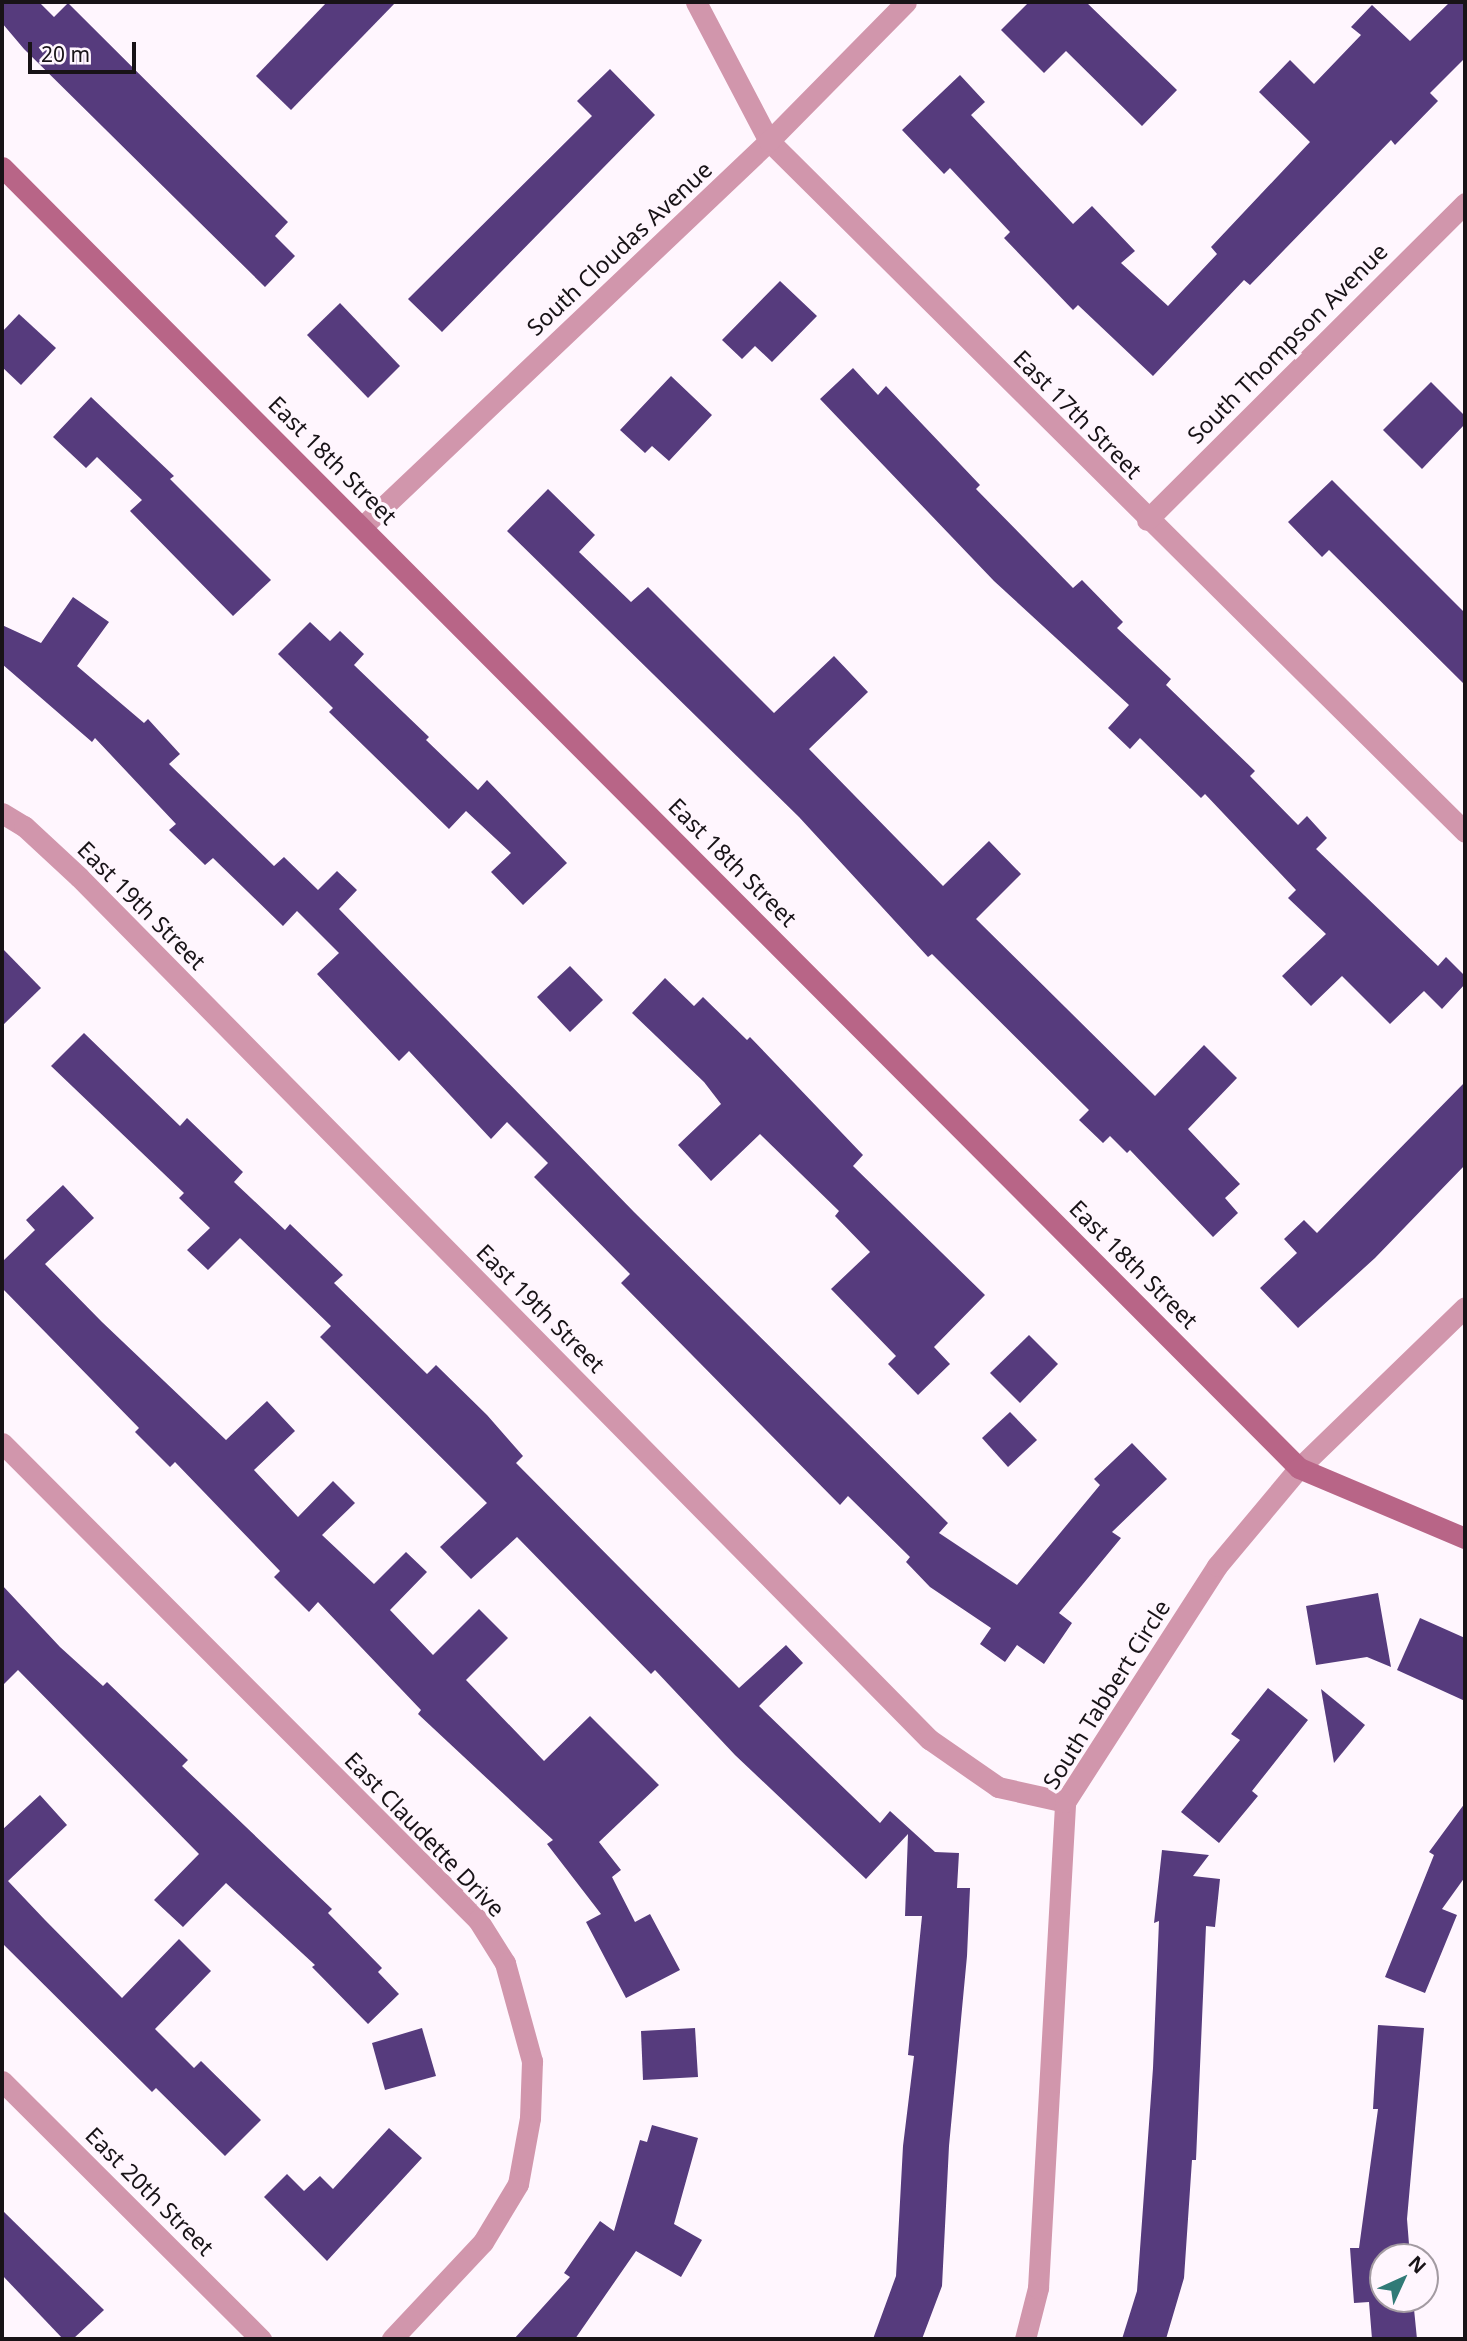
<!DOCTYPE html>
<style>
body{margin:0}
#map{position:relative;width:1467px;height:2341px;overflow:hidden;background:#fff6fe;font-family:"Noto Sans",sans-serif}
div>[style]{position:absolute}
.building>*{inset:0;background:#563b7d}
.street>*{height:21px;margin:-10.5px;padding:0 10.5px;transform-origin:10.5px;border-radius:10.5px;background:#d196ac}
.secondary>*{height:21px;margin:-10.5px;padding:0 10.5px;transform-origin:10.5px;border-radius:10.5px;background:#b86587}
span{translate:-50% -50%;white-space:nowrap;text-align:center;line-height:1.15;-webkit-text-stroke:7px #fff6fe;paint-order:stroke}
.street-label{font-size:23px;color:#181317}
.frame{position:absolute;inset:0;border:4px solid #181317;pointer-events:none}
.north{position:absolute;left:1369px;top:2243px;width:70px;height:70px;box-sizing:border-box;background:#fff6fe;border:2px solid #a39ba2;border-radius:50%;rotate:45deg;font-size:19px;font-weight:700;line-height:28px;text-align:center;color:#181317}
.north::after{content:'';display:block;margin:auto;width:24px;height:32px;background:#317a77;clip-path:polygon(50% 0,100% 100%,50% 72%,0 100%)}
.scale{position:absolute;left:28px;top:42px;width:108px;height:32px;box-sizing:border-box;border:4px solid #181317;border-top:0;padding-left:9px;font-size:21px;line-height:24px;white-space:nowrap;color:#181317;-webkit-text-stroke:5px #fff6fe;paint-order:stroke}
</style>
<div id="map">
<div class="building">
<div style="clip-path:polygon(2px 2px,39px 2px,54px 17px,68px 3px,288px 222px,275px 236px,295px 256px,265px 287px,24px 49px,2px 23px)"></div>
<div style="clip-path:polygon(327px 2px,396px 2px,291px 110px,256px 76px)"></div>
<div style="clip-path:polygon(1029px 2px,1086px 2px,1177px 90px,1142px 126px,1066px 51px,1044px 73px,1001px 30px)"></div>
<div style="clip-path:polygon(1450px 2px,1465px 2px,1465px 58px,1430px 93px,1438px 101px,1395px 145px,1391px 140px,1250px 285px,1244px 280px,1153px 376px,1078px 305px,1073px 310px,1004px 238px,1010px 232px,950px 168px,944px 174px,902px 130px,960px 75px,985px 102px,971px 115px,988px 133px,1073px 224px,1092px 206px,1135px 251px,1121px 263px,1168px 306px,1217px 254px,1211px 247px,1310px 142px,1259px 92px,1290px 60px,1314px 84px,1361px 35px,1351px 27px,1372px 5px,1410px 41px)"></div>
<div style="clip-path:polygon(610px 69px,655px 115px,442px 332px,408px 299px,592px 116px,577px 101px)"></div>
<div style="clip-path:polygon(780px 281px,817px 316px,772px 362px,755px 346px,742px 359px,722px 340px)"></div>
<div style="clip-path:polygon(340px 303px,400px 366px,368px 398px,307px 335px)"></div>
<div style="clip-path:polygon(19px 314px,56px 348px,21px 385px,2px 367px,2px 332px)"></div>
<div style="clip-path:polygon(853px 368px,878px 395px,886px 386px,980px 485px,976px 489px,1073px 588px,1082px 580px,1123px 622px,1117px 628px,1171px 679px,1166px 685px,1255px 771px,1250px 776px,1298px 825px,1307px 816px,1327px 838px,1316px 849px,1438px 966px,1446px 957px,1465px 976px,1465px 984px,1442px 1009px,1424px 991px,1390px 1024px,1342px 976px,1311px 1006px,1282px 976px,1326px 934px,1288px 898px,1296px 890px,1205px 794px,1201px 798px,1140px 738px,1130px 749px,1108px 728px,1129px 705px,994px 581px,820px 399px)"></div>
<div style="clip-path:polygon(671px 376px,712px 415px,669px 461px,652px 446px,645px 453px,620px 430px)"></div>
<div style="clip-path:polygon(1431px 382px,1465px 416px,1465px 424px,1422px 469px,1383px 430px)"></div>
<div style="clip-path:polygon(91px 397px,174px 476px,170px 479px,271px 580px,233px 616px,130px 511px,142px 500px,97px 457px,86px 468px,53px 437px)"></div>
<div style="clip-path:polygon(1332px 480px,1465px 613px,1465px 685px,1329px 550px,1322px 557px,1288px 522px)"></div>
<div style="clip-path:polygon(548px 489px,595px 535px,579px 552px,631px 602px,648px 587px,774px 713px,834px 656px,868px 692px,809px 749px,943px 886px,989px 841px,1021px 874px,976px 919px,1155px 1096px,1204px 1045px,1237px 1078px,1188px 1129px,1240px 1184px,1225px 1198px,1238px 1213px,1213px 1237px,1130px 1150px,1127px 1153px,1110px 1136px,1103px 1143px,1079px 1120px,1089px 1110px,932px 954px,928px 957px,799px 817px,507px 531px)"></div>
<div style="clip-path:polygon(73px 597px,109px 622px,77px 666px,144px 723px,148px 719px,180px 754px,169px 764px,274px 866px,284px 857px,318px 890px,337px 871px,357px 890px,339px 909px,634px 1212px,948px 1523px,939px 1533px,1017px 1585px,1100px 1485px,1094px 1479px,1132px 1443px,1167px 1479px,1112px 1532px,1121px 1538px,1059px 1613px,1072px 1623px,1044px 1664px,1017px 1645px,1005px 1662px,980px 1644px,991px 1628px,930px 1587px,906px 1562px,910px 1557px,848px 1496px,840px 1505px,621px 1283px,630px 1274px,534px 1177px,548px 1163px,507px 1122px,491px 1139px,409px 1051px,399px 1061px,317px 974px,339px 953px,297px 911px,283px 926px,213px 858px,205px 865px,169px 830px,176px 824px,95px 738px,92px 742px,2px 664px,2px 625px,41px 643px)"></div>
<div style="clip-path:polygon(310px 622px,330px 641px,340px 631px,364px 654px,354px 665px,429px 737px,426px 740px,478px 790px,487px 780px,567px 863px,523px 905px,491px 872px,511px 853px,466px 811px,449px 829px,329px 712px,333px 708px,278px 654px)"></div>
<div style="clip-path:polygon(2px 948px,41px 988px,2px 1026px)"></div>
<div style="clip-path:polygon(570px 966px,603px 1000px,570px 1032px,537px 997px)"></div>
<div style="clip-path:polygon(665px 978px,694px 1006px,703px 997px,747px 1040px,750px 1037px,863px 1155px,853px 1166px,985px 1295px,934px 1347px,950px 1364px,918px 1395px,888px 1364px,896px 1356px,831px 1289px,870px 1252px,835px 1216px,839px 1211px,760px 1134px,711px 1181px,678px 1145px,721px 1104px,704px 1082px,632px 1013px)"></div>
<div style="clip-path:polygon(84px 1033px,180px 1126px,187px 1118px,243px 1172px,234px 1182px,285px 1230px,290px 1224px,343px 1275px,334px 1283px,427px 1374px,436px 1365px,487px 1415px,523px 1456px,516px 1463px,739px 1688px,786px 1645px,803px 1663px,759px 1706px,880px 1823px,890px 1811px,935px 1852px,959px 1853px,957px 1888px,970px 1888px,967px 1956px,949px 2146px,942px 2286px,922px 2339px,873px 2339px,896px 2276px,903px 2146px,914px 2056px,908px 2055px,922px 1916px,905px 1916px,908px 1834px,866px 1879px,735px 1755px,655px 1670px,651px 1674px,517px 1537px,471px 1579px,440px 1547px,487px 1503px,320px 1337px,331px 1326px,240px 1238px,208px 1270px,187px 1250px,210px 1228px,179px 1198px,184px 1193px,51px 1066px)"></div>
<div style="clip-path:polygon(1465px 1082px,1465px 1165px,1375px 1258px,1298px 1328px,1260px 1288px,1297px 1253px,1284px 1239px,1304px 1220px,1317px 1233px)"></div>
<div style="clip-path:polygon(63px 1185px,94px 1218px,45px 1264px,102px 1322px,226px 1440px,267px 1401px,295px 1431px,254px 1470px,298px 1517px,333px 1481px,355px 1503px,322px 1535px,374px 1584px,406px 1552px,427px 1572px,390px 1610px,433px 1655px,479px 1609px,508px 1638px,466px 1680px,544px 1761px,590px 1716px,659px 1785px,599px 1842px,621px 1870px,612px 1877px,635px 1922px,650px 1914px,680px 1970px,626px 1998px,586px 1922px,601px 1914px,547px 1844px,553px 1840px,418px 1714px,421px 1710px,318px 1602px,309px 1612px,274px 1577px,280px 1571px,175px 1462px,170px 1467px,135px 1432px,139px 1428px,2px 1288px,2px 1262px,35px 1230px,26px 1220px)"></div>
<div style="clip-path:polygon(1029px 1335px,1058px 1364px,1020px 1403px,990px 1373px)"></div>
<div style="clip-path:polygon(1010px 1412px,1037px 1440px,1008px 1467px,982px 1438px)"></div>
<div style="clip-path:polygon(2px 1585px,60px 1647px,103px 1686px,107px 1682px,188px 1760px,182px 1766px,332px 1909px,328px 1913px,382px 1968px,378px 1972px,399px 1994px,368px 2024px,312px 1967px,315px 1965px,226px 1883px,183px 1927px,154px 1900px,199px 1854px,18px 1670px,2px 1686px)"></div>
<div style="clip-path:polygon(1378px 1593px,1391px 1667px,1367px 1657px,1316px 1665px,1306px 1606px)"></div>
<div style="clip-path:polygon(1420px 1618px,1465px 1638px,1465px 1701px,1397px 1670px)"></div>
<div style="clip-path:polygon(1268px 1688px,1308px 1720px,1252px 1791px,1258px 1796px,1219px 1843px,1181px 1812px,1240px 1740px,1231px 1734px)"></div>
<div style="clip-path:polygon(1321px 1689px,1365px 1725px,1334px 1763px)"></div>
<div style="clip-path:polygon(40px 1795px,67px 1825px,8px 1881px,45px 1920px,122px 1998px,179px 1939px,211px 1971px,155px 2029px,194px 2068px,201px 2061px,261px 2120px,225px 2156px,156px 2088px,152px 2092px,2px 1943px,2px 1830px)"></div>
<div style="clip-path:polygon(1465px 1803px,1465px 1877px,1442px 1909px,1457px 1915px,1425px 1993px,1385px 1977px,1434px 1855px,1429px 1852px)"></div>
<div style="clip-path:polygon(1162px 1850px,1209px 1855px,1193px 1876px,1220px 1879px,1215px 1927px,1206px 1926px,1196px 2160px,1192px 2160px,1184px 2278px,1166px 2339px,1122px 2339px,1137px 2291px,1153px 2068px,1159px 1921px,1154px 1923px)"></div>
<div style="clip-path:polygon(1378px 2025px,1424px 2028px,1407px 2219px,1410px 2257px,1383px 2257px,1383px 2299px,1413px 2299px,1417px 2339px,1372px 2339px,1369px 2302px,1354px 2303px,1350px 2248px,1359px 2248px,1378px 2109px,1373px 2109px)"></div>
<div style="clip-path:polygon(422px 2028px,436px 2076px,385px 2090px,372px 2043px)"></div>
<div style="clip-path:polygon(695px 2028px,698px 2077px,643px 2080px,641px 2031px)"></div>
<div style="clip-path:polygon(652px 2125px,698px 2138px,674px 2224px,702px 2240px,681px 2277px,636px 2251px,575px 2339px,514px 2339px,570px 2277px,564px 2273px,600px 2221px,614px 2231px,640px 2140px,647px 2142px)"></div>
<div style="clip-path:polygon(389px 2128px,422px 2158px,327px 2261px,264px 2197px,287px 2174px,304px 2191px,320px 2176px,333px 2189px)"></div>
<div style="clip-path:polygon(2px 2210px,104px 2310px,73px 2339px,63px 2339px,2px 2275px)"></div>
</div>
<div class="street">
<div style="left:696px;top:2px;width:157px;rotate:62.3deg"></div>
<div style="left:769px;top:141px;width:981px;rotate:44.79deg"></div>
<div style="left:1147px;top:520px;width:449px;rotate:-44.9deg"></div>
<div style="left:362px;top:527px;width:561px;rotate:-43.48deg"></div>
<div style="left:769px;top:141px;width:195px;rotate:-45.4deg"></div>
<div style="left:2px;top:813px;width:26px;rotate:31deg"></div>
<div style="left:24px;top:826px;width:75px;rotate:42.8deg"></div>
<div style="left:79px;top:877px;width:1211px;rotate:45.4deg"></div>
<div style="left:929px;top:1739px;width:84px;rotate:34.8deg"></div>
<div style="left:998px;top:1787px;width:69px;rotate:12.6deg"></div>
<div style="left:2px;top:1443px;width:674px;rotate:45.06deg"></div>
<div style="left:478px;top:1920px;width:51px;rotate:57.9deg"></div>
<div style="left:505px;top:1963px;width:102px;rotate:74.6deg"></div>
<div style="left:532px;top:2061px;width:57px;rotate:92deg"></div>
<div style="left:530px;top:2118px;width:67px;rotate:100.3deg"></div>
<div style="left:518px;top:2184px;width:68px;rotate:121.1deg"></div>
<div style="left:483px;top:2242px;width:133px;rotate:133.2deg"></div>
<div style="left:2px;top:2081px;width:366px;rotate:44.9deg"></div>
<div style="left:1025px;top:2339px;width:53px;rotate:-75.7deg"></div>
<div style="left:1038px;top:2288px;width:487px;rotate:-86.8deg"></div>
<div style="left:1065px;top:1802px;width:281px;rotate:-57.2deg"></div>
<div style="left:1217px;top:1566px;width:128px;rotate:-50.1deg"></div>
<div style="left:1299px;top:1468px;width:231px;rotate:-44.1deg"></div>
</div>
<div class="secondary">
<div style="left:2px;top:167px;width:1837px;rotate:45.09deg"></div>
<div style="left:1299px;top:1468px;width:180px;rotate:22.9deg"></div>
</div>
<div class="street-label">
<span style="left:619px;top:248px;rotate:-43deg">South Cloudas Avenue</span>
<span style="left:1287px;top:343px;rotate:-45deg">South Thompson Avenue</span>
<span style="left:1078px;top:414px;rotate:45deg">East 17th Street</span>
<span style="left:333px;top:460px;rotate:45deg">East 18th Street</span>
<span style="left:733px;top:862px;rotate:45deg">East 18th Street</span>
<span style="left:142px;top:905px;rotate:45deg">East 19th Street</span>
<span style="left:1134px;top:1264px;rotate:45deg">East 18th Street</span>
<span style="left:541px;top:1308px;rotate:45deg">East 19th Street</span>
<span style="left:1106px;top:1694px;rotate:-58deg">South Tabbert Circle</span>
<span style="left:425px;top:1834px;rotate:46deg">East Claudette Drive</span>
<span style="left:150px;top:2191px;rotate:45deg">East 20th Street</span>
</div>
<div class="frame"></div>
<div class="north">N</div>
<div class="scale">20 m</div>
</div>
